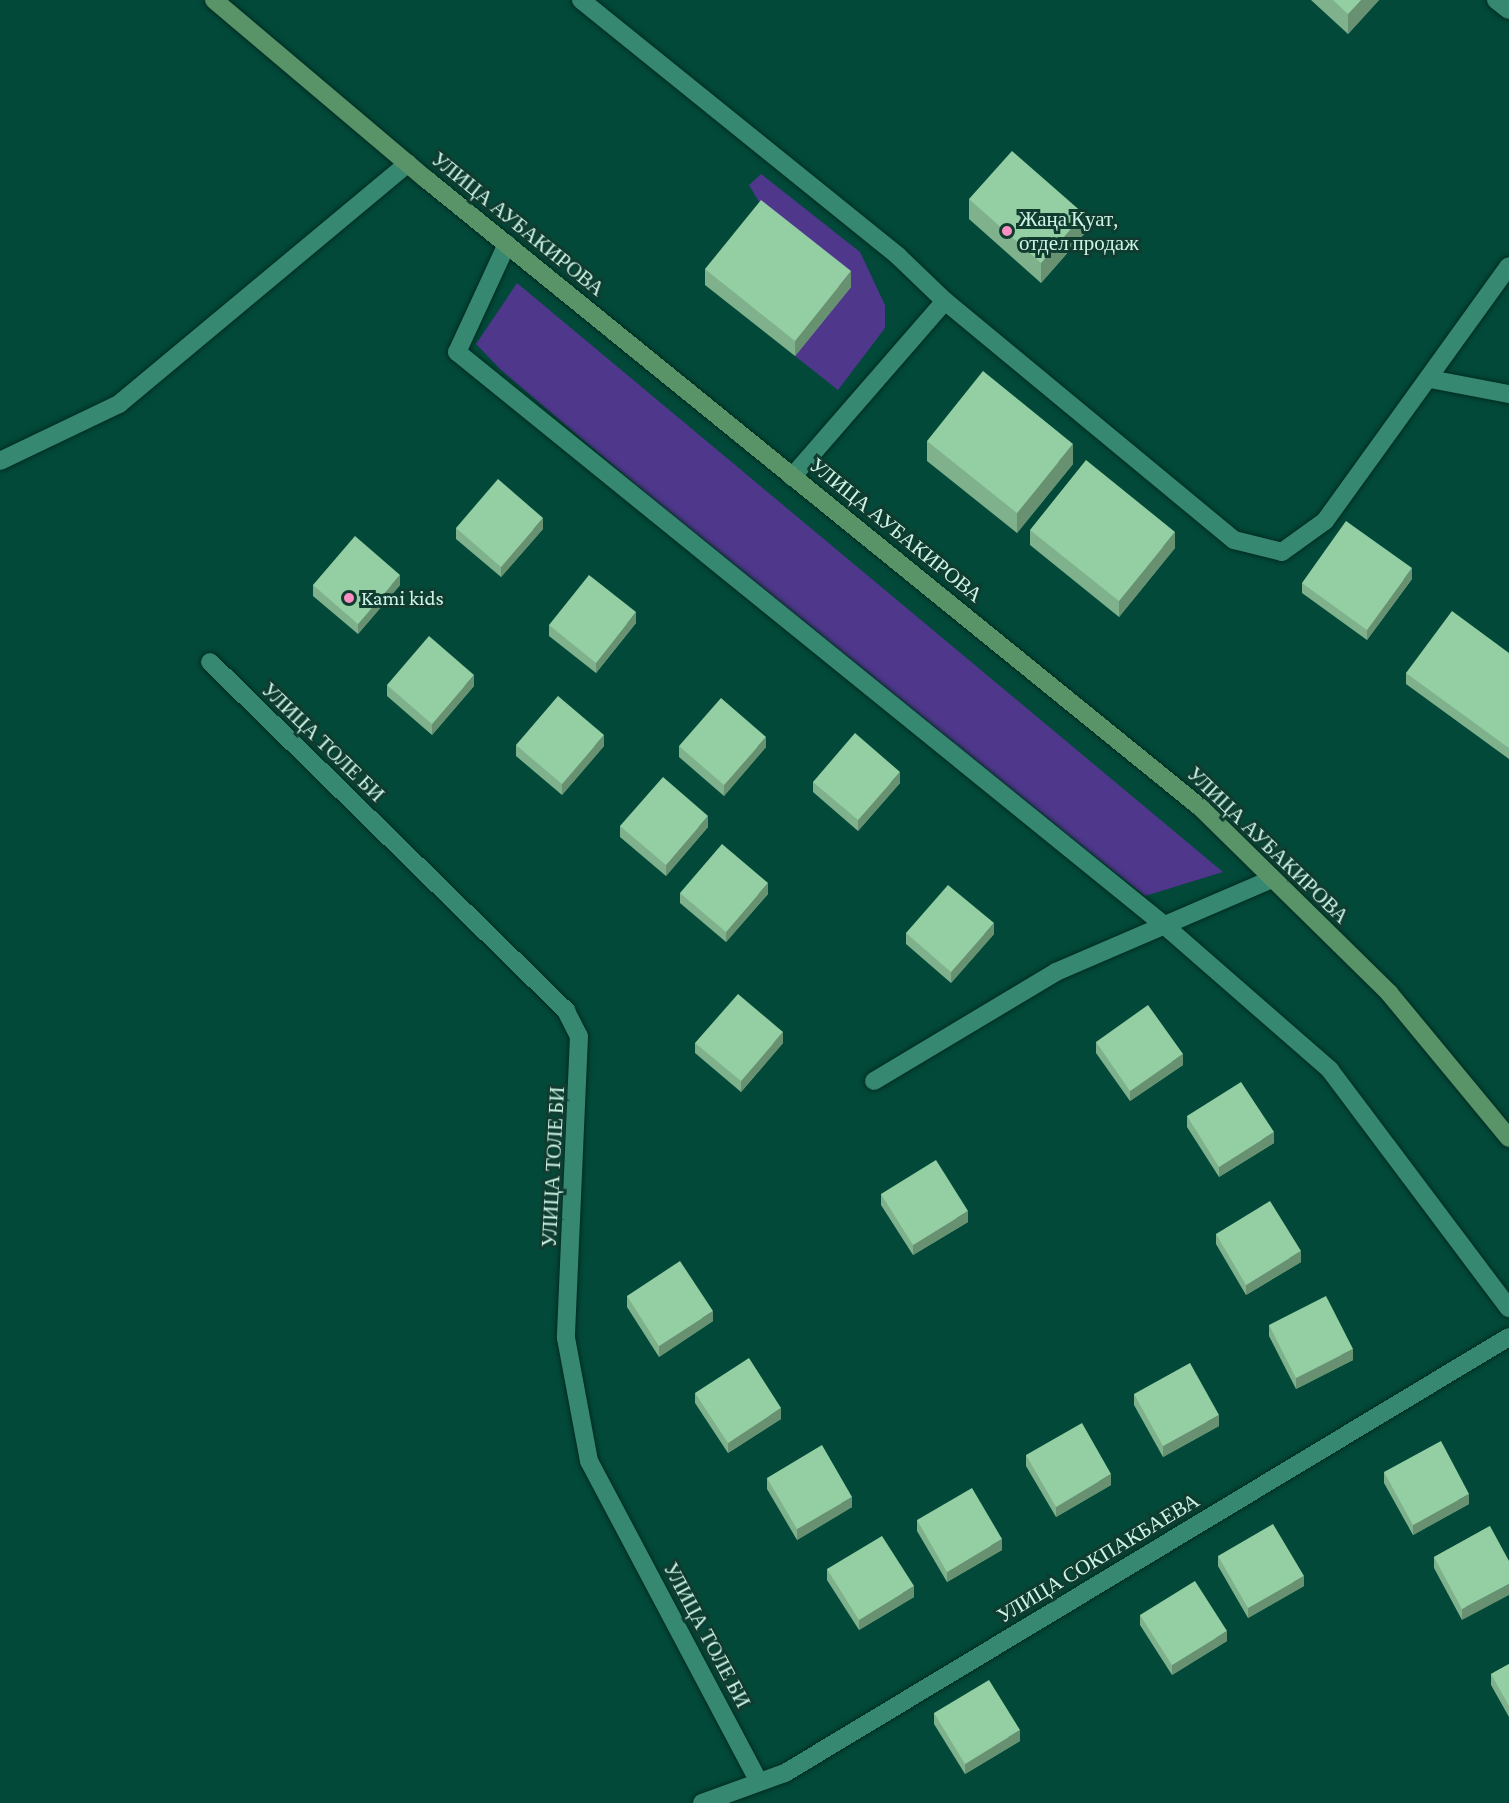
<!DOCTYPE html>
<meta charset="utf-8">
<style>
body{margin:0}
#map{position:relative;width:1509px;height:1803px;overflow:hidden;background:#024939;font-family:"Crimson Pro",serif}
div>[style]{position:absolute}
.green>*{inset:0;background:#4f378c}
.roads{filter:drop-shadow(0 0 2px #002c22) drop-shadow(0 0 2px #002c22)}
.lane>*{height:18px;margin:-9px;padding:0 9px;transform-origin:9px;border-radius:9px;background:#378871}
.street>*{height:18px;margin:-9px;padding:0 9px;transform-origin:9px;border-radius:9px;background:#378871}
.secondary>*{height:18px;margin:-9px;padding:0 9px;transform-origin:9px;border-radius:9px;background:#599368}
.wall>*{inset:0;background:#7fb28c}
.shaded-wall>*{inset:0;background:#689172}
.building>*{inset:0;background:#94cfa3}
.dots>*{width:16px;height:16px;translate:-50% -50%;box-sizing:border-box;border:3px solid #103c30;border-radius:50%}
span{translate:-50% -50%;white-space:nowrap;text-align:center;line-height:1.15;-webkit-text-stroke:6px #103c30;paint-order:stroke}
.poi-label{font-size:21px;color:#cef4e6}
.left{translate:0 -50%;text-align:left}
.street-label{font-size:21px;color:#cef4e6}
</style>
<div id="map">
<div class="green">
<div style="clip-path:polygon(761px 174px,860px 252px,885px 305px,885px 328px,838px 390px,795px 356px,762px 207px,749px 185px)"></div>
<div style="clip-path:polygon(517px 283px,1223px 872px,1145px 896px,787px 613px,501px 370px,476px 344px)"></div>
</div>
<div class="roads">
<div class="lane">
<div style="left:1496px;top:0;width:16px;rotate:38deg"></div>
</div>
<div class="street">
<div style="left:581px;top:0;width:407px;rotate:38.9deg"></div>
<div style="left:898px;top:256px;width:65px;rotate:43.8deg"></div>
<div style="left:945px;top:301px;width:375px;rotate:39.6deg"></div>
<div style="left:1234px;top:540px;width:49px;rotate:14deg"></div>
<div style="left:1282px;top:552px;width:53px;rotate:-35.8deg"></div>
<div style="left:1325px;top:521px;width:314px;rotate:-54.2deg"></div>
<div style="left:507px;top:244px;width:119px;rotate:114.8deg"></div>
<div style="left:457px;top:352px;width:910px;rotate:39.02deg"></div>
<div style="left:1164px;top:925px;width:220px;rotate:41.1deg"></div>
<div style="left:1330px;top:1070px;width:298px;rotate:53.1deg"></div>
<div style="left:1430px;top:379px;width:80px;rotate:10.8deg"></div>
<div style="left:0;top:461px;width:132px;rotate:-25.6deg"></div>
<div style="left:119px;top:404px;width:376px;rotate:-39.8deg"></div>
<div style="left:792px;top:477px;width:233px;rotate:-49deg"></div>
<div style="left:210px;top:662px;width:499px;rotate:44.4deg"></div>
<div style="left:566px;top:1011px;width:28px;rotate:63deg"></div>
<div style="left:579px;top:1036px;width:302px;rotate:92.5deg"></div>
<div style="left:566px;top:1338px;width:125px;rotate:79.4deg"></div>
<div style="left:589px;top:1461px;width:363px;rotate:62.1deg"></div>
<div style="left:874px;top:1081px;width:212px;rotate:-30.9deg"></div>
<div style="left:1056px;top:972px;width:235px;rotate:-23.3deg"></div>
<div style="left:702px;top:1803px;width:88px;rotate:-19.9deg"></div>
<div style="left:785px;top:1773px;width:845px;rotate:-31.06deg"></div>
</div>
<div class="secondary">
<div style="left:214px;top:0;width:277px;rotate:40.2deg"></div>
<div style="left:426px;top:179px;width:998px;rotate:39.06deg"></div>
<div style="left:1201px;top:808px;width:264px;rotate:44.5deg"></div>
<div style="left:1389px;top:993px;width:188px;rotate:50.4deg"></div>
</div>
</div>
<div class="wall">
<div style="clip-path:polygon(1311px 0,1379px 0,1348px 34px)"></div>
<div style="clip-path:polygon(969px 199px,1084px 234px,1041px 283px,969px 219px)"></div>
<div style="clip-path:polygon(705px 269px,851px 287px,795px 356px,705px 285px)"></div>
<div style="clip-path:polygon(927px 441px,1073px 464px,1017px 533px,927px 461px)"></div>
<div style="clip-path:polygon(456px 528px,543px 529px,501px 577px,456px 539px)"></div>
<div style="clip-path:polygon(1030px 530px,1175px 548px,1119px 617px,1030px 545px)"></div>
<div style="clip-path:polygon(1412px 579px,1367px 640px,1302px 593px,1302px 583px)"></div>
<div style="clip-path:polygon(313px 585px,400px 585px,358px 634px,313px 596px)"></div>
<div style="clip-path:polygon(636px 623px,596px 673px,549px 636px,549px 625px)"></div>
<div style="clip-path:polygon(1509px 653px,1509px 759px,1406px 684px,1406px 673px)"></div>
<div style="clip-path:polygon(387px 685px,474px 686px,432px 735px,387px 696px)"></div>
<div style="clip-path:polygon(516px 745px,604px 746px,562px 795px,516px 756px)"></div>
<div style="clip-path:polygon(679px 746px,766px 747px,724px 796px,679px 757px)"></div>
<div style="clip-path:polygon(813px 782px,900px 783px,858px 831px,813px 792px)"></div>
<div style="clip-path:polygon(620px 826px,708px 827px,666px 876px,620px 837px)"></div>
<div style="clip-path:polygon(680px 893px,768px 894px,726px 942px,680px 903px)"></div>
<div style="clip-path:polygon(906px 933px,994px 934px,951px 983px,906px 944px)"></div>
<div style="clip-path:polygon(1096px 1042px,1183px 1065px,1130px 1101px,1096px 1053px)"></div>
<div style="clip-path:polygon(695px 1043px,783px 1043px,741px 1092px,695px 1053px)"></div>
<div style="clip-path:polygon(1187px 1116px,1274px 1143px,1219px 1177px,1187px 1127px)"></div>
<div style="clip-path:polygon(881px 1194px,968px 1222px,913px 1255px,881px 1205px)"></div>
<div style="clip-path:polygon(1216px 1234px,1301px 1262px,1246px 1295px,1216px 1244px)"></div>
<div style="clip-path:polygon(627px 1296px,713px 1321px,659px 1357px,627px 1307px)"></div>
<div style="clip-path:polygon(1269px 1325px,1353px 1360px,1296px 1389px,1269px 1336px)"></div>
<div style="clip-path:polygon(695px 1393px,781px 1419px,728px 1453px,695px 1403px)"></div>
<div style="clip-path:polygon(1134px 1394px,1219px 1426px,1163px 1457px,1134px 1405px)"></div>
<div style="clip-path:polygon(1026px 1455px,1111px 1485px,1056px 1517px,1026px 1466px)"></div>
<div style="clip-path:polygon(1384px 1472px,1469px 1504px,1413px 1535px,1384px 1483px)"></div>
<div style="clip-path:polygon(767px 1478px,852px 1507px,797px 1540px,767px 1489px)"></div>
<div style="clip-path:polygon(917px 1520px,1002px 1550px,947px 1582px,917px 1531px)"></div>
<div style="clip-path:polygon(1490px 1526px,1462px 1620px,1434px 1568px,1434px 1557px)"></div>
<div style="clip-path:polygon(1218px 1556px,1304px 1586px,1248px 1618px,1218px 1566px)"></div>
<div style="clip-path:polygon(827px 1569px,914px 1597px,859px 1630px,827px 1580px)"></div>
<div style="clip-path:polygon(1140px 1615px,1227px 1641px,1172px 1675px,1140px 1625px)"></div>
<div style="clip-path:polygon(1509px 1664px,1509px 1717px,1491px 1685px,1491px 1674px)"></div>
<div style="clip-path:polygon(934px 1713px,1020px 1741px,965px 1774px,934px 1724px)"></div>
</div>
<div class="shaded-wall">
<div style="clip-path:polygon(1361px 0,1379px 0,1348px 34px,1348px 14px)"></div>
<div style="clip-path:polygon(1084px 214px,1084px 234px,1041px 283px,1041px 263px)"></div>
<div style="clip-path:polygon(851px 271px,851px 287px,795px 356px,795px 341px)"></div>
<div style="clip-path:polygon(1073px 444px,1073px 464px,1017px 533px,1017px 513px)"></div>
<div style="clip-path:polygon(543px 518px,543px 529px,501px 577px,501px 567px)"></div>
<div style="clip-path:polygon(1175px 532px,1175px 548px,1119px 617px,1119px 601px)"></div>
<div style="clip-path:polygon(1412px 568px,1412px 579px,1367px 640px,1367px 630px)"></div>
<div style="clip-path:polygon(400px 575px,400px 585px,358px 634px,358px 624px)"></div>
<div style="clip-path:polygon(636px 612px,636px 623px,596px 673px,596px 663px)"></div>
<div style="clip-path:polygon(474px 675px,474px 686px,432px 735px,432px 724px)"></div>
<div style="clip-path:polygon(604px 735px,604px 746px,562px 795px,562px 784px)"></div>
<div style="clip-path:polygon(766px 737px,766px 747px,724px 796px,724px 785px)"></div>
<div style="clip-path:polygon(900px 772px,900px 783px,858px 831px,858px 820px)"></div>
<div style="clip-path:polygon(708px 816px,708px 827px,666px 876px,666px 865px)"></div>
<div style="clip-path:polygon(768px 883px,768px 894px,726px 942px,726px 932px)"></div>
<div style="clip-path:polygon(994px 923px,994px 934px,951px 983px,951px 972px)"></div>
<div style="clip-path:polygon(783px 1032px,783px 1043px,741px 1092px,741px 1081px)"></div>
<div style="clip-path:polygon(1183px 1054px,1183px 1065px,1130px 1101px,1130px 1091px)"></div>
<div style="clip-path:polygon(1274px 1132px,1274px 1143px,1219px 1177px,1219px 1167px)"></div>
<div style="clip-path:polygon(968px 1211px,968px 1222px,913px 1255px,913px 1245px)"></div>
<div style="clip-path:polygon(1301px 1251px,1301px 1262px,1246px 1295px,1246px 1285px)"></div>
<div style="clip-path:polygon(713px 1311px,713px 1321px,659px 1357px,659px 1346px)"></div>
<div style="clip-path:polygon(1353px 1349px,1353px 1360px,1296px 1389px,1296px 1378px)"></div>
<div style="clip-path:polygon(781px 1408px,781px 1419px,728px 1453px,728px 1443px)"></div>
<div style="clip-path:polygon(1219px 1415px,1219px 1426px,1163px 1457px,1163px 1446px)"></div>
<div style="clip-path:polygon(1111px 1474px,1111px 1485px,1056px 1517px,1056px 1507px)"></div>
<div style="clip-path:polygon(1469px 1494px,1469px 1504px,1413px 1535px,1413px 1525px)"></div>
<div style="clip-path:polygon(852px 1497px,852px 1507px,797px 1540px,797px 1529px)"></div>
<div style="clip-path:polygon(1002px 1539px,1002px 1550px,947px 1582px,947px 1572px)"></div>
<div style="clip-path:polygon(1304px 1576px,1304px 1586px,1248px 1618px,1248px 1608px)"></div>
<div style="clip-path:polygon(1509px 1584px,1509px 1595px,1462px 1620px,1462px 1609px)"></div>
<div style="clip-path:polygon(914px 1586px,914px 1597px,859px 1630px,859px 1620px)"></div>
<div style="clip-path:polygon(1227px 1631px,1227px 1641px,1172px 1675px,1172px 1665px)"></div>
<div style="clip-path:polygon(1020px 1730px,1020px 1741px,965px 1774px,965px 1764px)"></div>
</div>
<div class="building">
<div style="clip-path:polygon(1333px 0,1361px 0,1348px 14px)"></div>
<div style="clip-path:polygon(1012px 151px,1084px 214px,1041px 263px,969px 199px)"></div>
<div style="clip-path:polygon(761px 200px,851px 271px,795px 341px,705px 269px)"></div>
<div style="clip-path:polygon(983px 371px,1073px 444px,1017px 513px,927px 441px)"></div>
<div style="clip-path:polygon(1086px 460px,1175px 532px,1119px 601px,1030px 530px)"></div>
<div style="clip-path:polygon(498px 479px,543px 518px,501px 567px,456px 528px)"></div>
<div style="clip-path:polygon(1346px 521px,1412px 568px,1367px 630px,1302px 583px)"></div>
<div style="clip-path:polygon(355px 536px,400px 575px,358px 624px,313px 585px)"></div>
<div style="clip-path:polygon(589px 575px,636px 612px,596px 663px,549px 625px)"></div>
<div style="clip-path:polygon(1452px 611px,1509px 653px,1509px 748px,1406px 673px)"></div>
<div style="clip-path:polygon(429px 636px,474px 675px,432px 724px,387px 685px)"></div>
<div style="clip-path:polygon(558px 696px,604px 735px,562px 784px,516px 745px)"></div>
<div style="clip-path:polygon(721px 698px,766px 737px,724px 785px,679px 746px)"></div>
<div style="clip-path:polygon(855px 733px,900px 772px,858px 820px,813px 782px)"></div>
<div style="clip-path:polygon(663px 777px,708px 816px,666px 865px,620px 826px)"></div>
<div style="clip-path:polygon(722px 844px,768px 883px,726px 932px,680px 893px)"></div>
<div style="clip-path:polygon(948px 885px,994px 923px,951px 972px,906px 933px)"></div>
<div style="clip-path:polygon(738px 994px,783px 1032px,741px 1081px,695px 1043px)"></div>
<div style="clip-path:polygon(1148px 1005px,1183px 1054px,1130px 1091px,1096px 1042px)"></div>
<div style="clip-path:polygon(1241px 1082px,1274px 1132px,1219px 1167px,1187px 1116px)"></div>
<div style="clip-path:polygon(936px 1160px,968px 1211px,913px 1245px,881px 1194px)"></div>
<div style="clip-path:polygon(1270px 1201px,1301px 1251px,1246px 1285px,1216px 1234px)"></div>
<div style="clip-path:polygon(680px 1261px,713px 1311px,659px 1346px,627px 1296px)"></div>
<div style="clip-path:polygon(1326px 1296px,1353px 1349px,1296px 1378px,1269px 1325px)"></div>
<div style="clip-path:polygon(749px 1358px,781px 1408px,728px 1443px,695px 1393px)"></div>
<div style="clip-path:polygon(1190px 1363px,1219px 1415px,1163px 1446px,1134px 1394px)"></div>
<div style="clip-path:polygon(1082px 1423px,1111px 1474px,1056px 1507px,1026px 1455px)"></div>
<div style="clip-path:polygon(1441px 1441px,1469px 1494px,1413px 1525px,1384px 1472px)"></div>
<div style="clip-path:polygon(822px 1445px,852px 1497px,797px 1529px,767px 1478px)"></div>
<div style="clip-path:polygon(972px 1488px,1002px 1539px,947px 1572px,917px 1520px)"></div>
<div style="clip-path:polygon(1273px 1524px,1304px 1576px,1248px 1608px,1218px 1556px)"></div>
<div style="clip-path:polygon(1490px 1526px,1509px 1561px,1509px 1584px,1462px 1609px,1434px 1557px)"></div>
<div style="clip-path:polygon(882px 1536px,914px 1586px,859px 1620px,827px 1569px)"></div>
<div style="clip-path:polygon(1195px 1581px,1227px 1631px,1172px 1665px,1140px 1615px)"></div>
<div style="clip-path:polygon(1509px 1664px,1509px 1706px,1491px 1674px)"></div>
<div style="clip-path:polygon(989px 1680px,1020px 1730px,965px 1764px,934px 1713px)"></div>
</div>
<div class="dots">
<div style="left:1007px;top:231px;background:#fc8fc1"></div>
<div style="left:349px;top:598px;background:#fc8fc1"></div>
</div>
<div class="poi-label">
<span class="left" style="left:1019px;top:231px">Жаңа Қуат,<br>отдел продаж</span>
<span class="left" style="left:361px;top:598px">Kami kids</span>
</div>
<div class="street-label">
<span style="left:518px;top:224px;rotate:39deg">УЛИЦА АУБАКИРОВА</span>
<span style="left:896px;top:530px;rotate:39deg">УЛИЦА АУБАКИРОВА</span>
<span style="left:323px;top:742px;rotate:44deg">УЛИЦА ТОЛЕ БИ</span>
<span style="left:1268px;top:845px;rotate:44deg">УЛИЦА АУБАКИРОВА</span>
<span style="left:553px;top:1167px;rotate:-87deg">УЛИЦА ТОЛЕ БИ</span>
<span style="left:1098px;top:1558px;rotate:-31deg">УЛИЦА СОКПАКБАЕВА</span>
<span style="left:707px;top:1635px;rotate:62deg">УЛИЦА ТОЛЕ БИ</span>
</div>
</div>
